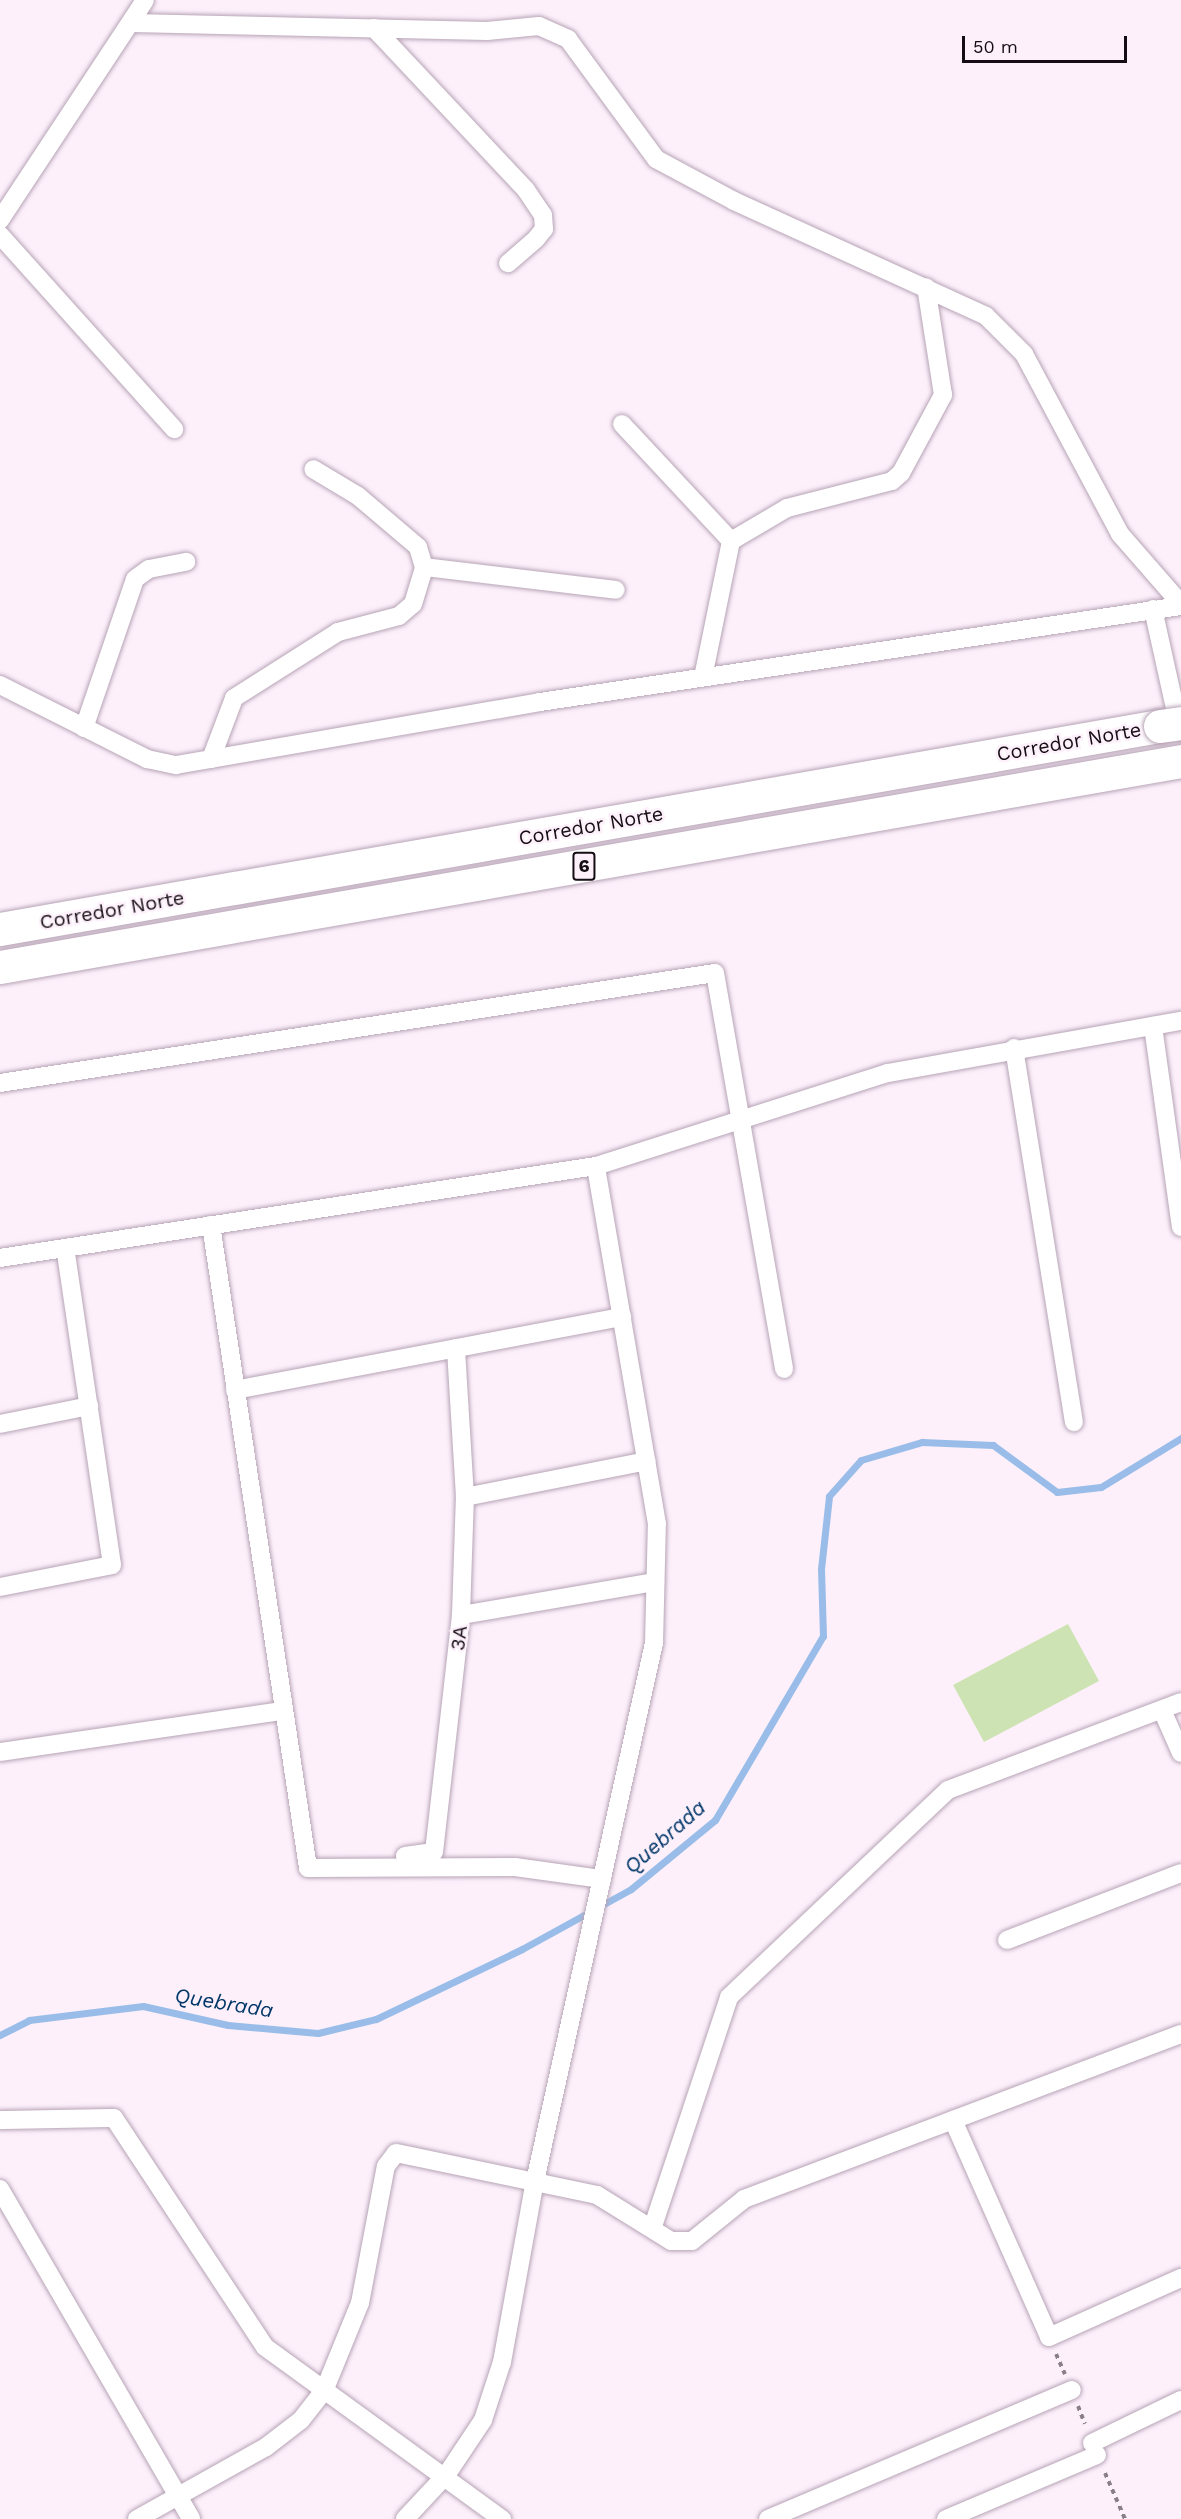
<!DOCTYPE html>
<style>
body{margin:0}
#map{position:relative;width:1181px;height:2519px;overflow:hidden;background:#fdf0fb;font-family:"Work Sans",sans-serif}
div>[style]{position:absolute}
.green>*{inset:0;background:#cde3b3}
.stream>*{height:7px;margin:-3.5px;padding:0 3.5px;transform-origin:3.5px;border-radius:3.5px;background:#99bde8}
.path>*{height:4px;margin-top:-2px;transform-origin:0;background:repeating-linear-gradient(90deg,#897f88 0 4.5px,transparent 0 9px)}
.roads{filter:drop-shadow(0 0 2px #b7a4b6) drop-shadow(0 0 2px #b7a4b6)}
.street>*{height:18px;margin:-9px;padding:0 9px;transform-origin:9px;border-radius:9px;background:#fff}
.highway>*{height:33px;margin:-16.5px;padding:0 16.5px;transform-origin:16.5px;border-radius:16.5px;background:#fff}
.bridges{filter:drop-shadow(0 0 2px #b7a4b6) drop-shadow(0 0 2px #b7a4b6)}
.highway-bridge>*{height:33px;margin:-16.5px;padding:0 16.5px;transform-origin:16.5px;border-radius:16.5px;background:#fff}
span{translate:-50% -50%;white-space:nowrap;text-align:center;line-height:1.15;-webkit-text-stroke:5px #fdf0fb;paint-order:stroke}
.shield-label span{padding:2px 4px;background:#fdf0fb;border:2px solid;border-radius:4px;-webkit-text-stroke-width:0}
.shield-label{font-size:18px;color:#140d13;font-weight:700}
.street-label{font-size:20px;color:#140d13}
.water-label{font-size:21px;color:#003668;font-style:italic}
.scale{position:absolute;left:962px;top:36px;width:165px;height:27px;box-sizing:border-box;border:3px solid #140d13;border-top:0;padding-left:8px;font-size:18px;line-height:21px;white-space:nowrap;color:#140d13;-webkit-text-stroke:4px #fdf0fb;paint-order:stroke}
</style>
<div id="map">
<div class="green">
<div style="clip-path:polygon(1068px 1624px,1099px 1681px,984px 1742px,953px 1685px)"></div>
</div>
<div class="stream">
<div style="left:0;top:2035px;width:33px;rotate:-27deg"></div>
<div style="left:29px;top:2020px;width:115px;rotate:-7deg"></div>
<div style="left:143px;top:2006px;width:87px;rotate:12.6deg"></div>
<div style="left:228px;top:2025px;width:90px;rotate:5.1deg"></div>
<div style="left:318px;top:2033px;width:60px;rotate:-13.6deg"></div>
<div style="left:376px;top:2019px;width:162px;rotate:-25.6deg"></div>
<div style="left:522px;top:1949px;width:124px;rotate:-28.8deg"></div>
<div style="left:631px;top:1889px;width:109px;rotate:-39.4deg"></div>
<div style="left:715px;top:1820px;width:213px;rotate:-59.6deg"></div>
<div style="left:823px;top:1636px;width:67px;rotate:-91.7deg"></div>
<div style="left:821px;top:1569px;width:73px;rotate:-83.7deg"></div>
<div style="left:829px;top:1496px;width:48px;rotate:-48.4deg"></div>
<div style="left:861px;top:1460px;width:64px;rotate:-16.4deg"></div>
<div style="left:922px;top:1442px;width:71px;rotate:2.4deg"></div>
<div style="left:993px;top:1445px;width:79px;rotate:36.3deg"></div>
<div style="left:1057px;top:1492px;width:44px;rotate:-6.5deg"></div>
<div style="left:1101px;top:1487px;width:94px;rotate:-31.5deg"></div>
</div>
<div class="path">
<div style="left:1056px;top:2354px;width:22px;rotate:66deg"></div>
<div style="left:1078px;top:2406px;width:19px;rotate:69deg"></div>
<div style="left:1105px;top:2473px;width:50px;rotate:66.5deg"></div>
</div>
<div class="roads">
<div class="street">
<div style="left:132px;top:23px;width:355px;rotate:1.3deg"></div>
<div style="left:487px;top:31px;width:52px;rotate:-5.5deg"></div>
<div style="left:539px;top:26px;width:32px;rotate:24deg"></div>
<div style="left:568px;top:39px;width:149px;rotate:53.7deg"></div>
<div style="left:656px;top:159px;width:89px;rotate:28.3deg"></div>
<div style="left:734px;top:201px;width:277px;rotate:24.5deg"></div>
<div style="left:986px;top:316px;width:54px;rotate:45deg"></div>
<div style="left:1024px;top:354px;width:204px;rotate:61.9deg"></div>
<div style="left:1120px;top:534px;width:93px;rotate:48.9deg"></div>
<div style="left:374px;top:28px;width:222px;rotate:46.8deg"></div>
<div style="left:526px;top:190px;width:30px;rotate:56deg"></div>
<div style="left:543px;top:215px;width:14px;rotate:86deg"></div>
<div style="left:544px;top:229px;width:13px;rotate:129deg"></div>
<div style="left:536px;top:239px;width:37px;rotate:139deg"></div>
<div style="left:0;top:220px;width:263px;rotate:-56.6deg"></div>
<div style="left:0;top:235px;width:261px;rotate:48.1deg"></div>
<div style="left:622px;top:424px;width:160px;rotate:47deg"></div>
<div style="left:731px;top:541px;width:139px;rotate:101.6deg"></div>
<div style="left:731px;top:541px;width:65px;rotate:-30.5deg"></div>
<div style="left:787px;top:508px;width:108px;rotate:-14.4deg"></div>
<div style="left:892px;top:481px;width:12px;rotate:-42deg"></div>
<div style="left:901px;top:473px;width:89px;rotate:-61.7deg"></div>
<div style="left:943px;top:395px;width:109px;rotate:-98.9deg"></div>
<div style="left:424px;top:567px;width:193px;rotate:6.8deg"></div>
<div style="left:1153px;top:609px;width:125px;rotate:77.5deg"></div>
<div style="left:0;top:685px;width:165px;rotate:26.7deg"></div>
<div style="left:147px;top:759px;width:30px;rotate:12deg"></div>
<div style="left:176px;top:765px;width:369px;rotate:-9.8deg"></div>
<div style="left:540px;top:702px;width:648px;rotate:-8.52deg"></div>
<div style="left:84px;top:728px;width:157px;rotate:-71.1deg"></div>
<div style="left:135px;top:579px;width:17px;rotate:-36deg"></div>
<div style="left:149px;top:569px;width:38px;rotate:-11deg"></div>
<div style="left:211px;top:759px;width:65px;rotate:-69.3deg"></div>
<div style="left:234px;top:698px;width:123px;rotate:-32.4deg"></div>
<div style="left:338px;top:632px;width:63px;rotate:-14.7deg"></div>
<div style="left:399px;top:616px;width:18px;rotate:-41deg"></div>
<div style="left:413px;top:604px;width:39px;rotate:-73deg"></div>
<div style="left:424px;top:567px;width:21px;rotate:-107deg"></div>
<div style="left:418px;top:547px;width:79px;rotate:-139.6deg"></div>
<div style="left:358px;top:496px;width:52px;rotate:-149deg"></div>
<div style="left:1153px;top:1026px;width:203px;rotate:82.1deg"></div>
<div style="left:1014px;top:1048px;width:379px;rotate:80.9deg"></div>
<div style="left:0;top:1083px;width:723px;rotate:-8.75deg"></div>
<div style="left:715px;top:973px;width:402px;rotate:80.1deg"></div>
<div style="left:211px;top:1225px;width:650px;rotate:81.42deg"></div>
<div style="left:308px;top:1868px;width:207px;rotate:-0.3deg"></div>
<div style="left:515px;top:1867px;width:88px;rotate:7.9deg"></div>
<div style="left:0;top:1258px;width:603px;rotate:-8.78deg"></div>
<div style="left:596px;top:1166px;width:306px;rotate:-17.7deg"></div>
<div style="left:888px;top:1073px;width:298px;rotate:-10.1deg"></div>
<div style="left:235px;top:1390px;width:394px;rotate:-10.7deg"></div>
<div style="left:0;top:1424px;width:91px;rotate:-11.4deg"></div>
<div style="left:465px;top:1497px;width:185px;rotate:-11.2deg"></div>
<div style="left:0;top:1587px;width:114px;rotate:-11.1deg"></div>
<div style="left:112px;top:1565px;width:320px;rotate:-98.4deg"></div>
<div style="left:461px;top:1615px;width:197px;rotate:-9.7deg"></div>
<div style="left:1162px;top:1710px;width:47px;rotate:66.2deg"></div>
<div style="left:0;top:1752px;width:285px;rotate:-8.3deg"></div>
<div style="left:405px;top:1856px;width:29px;rotate:-8deg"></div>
<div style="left:434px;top:1852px;width:239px;rotate:-83.5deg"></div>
<div style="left:461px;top:1615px;width:118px;rotate:-88.1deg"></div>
<div style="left:465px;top:1497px;width:149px;rotate:-93.5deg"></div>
<div style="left:1007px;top:1940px;width:186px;rotate:-21.1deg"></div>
<div style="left:0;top:2120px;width:114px;rotate:-1deg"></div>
<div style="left:114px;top:2118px;width:274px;rotate:56.6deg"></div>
<div style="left:265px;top:2347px;width:293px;rotate:36deg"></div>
<div style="left:953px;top:2120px;width:237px;rotate:66.1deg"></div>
<div style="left:1049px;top:2337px;width:145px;rotate:-24.1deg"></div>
<div style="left:0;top:2189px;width:381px;rotate:59.9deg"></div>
<div style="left:653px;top:2226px;width:241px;rotate:-71.6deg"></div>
<div style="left:729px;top:1997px;width:301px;rotate:-43.4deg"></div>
<div style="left:948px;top:1790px;width:249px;rotate:-20.7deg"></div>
<div style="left:1092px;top:2443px;width:99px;rotate:-25.8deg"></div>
<div style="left:137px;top:2519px;width:148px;rotate:-29.2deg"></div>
<div style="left:266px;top:2447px;width:44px;rotate:-37.6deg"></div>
<div style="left:301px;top:2420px;width:37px;rotate:-52deg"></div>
<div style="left:324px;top:2391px;width:95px;rotate:-67.8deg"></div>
<div style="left:360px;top:2303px;width:139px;rotate:-79.3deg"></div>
<div style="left:386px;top:2166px;width:16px;rotate:-52deg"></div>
<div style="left:396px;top:2153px;width:205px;rotate:11.8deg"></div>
<div style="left:597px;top:2195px;width:87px;rotate:31.9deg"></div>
<div style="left:671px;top:2241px;width:21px"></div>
<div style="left:692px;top:2241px;width:67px;rotate:-38.9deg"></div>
<div style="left:744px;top:2199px;width:467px;rotate:-20.7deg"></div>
<div style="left:405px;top:2519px;width:62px;rotate:-47deg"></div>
<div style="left:447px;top:2474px;width:65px;rotate:-56.3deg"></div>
<div style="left:483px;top:2420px;width:61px;rotate:-71.9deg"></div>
<div style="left:502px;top:2362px;width:184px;rotate:-79.7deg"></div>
<div style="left:535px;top:2181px;width:551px;rotate:-77.53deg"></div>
<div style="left:654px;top:1643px;width:119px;rotate:-88.6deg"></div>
<div style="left:657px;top:1524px;width:363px;rotate:-99.7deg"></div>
<div style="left:768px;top:2519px;width:330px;rotate:-23deg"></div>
<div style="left:946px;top:2519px;width:164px;rotate:-23deg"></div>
</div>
<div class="highway">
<div style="left:0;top:929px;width:1178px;rotate:-9.93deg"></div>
<div style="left:0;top:967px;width:1199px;rotate:-9.89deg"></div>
</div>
</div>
<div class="bridges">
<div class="highway-bridge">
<div style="left:1160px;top:726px;width:21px;rotate:-8deg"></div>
</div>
</div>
<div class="shield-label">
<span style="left:584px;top:866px">6</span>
</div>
<div class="street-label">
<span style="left:1069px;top:742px;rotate:-10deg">Corredor Norte</span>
<span style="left:591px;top:826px;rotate:-10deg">Corredor Norte</span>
<span style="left:112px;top:910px;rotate:-10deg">Corredor Norte</span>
<span style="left:459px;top:1638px;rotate:-83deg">3A</span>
</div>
<div class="water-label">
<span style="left:665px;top:1837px;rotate:-41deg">Quebrada</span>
<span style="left:224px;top:2003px;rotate:9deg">Quebrada</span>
</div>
<div class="scale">50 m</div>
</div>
